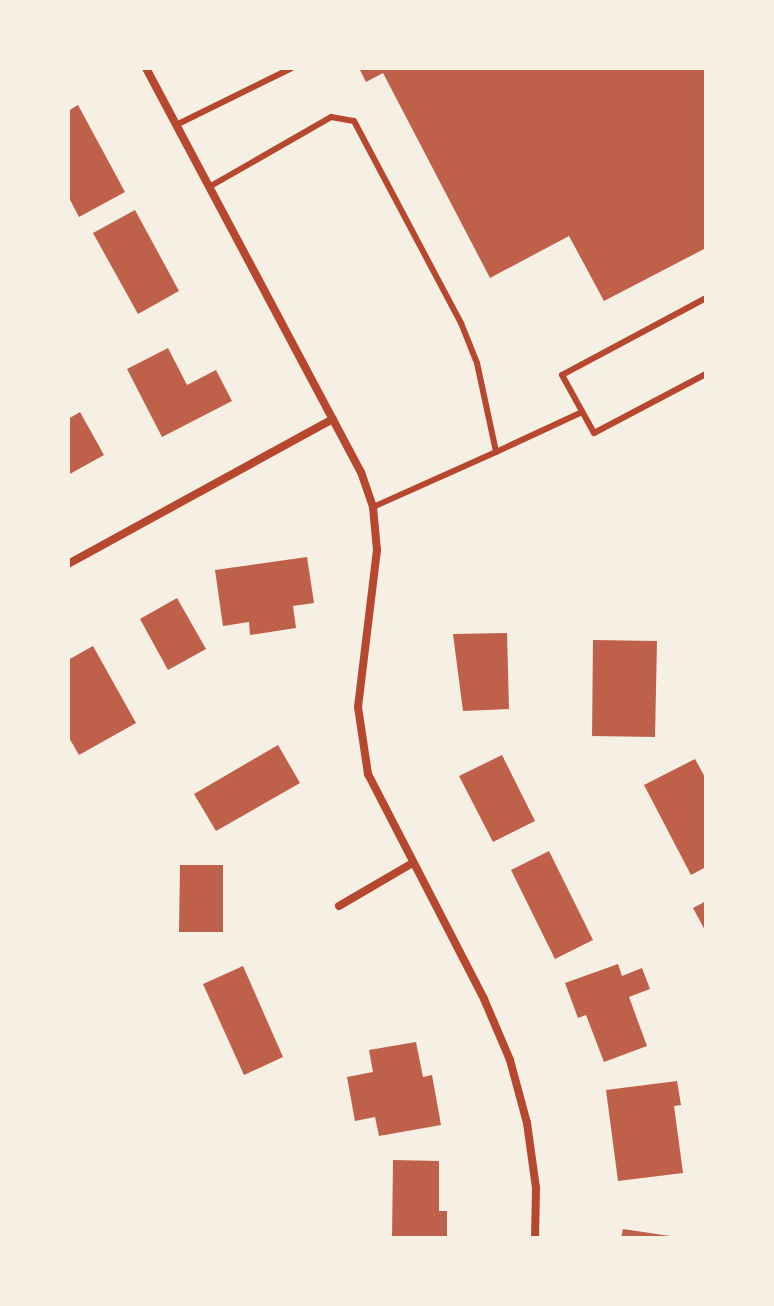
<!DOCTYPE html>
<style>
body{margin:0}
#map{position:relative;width:774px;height:1306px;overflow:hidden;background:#f6efe4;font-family:Georgia,serif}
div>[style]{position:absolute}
.building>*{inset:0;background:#bf614a}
.service>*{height:6px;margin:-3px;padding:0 3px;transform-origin:3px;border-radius:3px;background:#b5482f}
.minor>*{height:8px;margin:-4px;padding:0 4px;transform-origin:4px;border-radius:4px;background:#b5482f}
span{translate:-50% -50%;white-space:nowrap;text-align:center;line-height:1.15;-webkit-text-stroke:8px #f6efe4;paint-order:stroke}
.frame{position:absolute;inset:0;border:70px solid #f6efe4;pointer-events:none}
</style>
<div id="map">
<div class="building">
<div style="clip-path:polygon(359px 68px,706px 68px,706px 248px,604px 301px,569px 236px,490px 278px,383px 73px,366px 82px)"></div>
<div style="clip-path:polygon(78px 105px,125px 192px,79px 217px,68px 196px,68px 111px)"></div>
<div style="clip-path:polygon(135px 210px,179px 291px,138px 314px,93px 233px)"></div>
<div style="clip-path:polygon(168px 348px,187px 385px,216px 370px,232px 401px,162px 437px,127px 369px)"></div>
<div style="clip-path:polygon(80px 412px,104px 455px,68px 475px,68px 419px)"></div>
<div style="clip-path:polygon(307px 557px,314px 603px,293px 606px,296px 628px,250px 635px,249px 622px,223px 626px,215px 570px)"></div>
<div style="clip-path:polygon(177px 598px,206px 649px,168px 670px,140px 619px)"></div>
<div style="clip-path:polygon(507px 633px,509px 709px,463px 711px,453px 634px)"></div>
<div style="clip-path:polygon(593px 640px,657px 641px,655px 737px,592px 736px)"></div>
<div style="clip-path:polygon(93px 646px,136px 723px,79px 755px,68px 736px,68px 660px)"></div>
<div style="clip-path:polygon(278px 745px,300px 783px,216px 831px,194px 794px)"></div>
<div style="clip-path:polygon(502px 755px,535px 821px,493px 842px,459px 776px)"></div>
<div style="clip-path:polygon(695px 759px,706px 779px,706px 867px,691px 875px,644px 785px)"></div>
<div style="clip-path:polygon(549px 851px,593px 940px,555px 959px,511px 870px)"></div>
<div style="clip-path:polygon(180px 865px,223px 865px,223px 932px,179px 932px)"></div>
<div style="clip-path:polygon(706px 901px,706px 932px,693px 908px)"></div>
<div style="clip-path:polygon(618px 964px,622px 976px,642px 968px,650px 989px,629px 997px,647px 1046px,604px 1062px,586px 1015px,578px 1018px,565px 983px)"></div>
<div style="clip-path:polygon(243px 966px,283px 1057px,244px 1075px,203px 984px)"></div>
<div style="clip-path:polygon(416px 1042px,423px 1077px,432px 1075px,441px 1125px,379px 1136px,375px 1117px,355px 1121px,347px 1077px,373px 1072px,369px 1050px)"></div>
<div style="clip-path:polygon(677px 1081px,681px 1105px,674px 1106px,683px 1173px,618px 1181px,606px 1090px)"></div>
<div style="clip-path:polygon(393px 1160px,439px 1161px,439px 1211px,447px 1211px,447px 1238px,392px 1238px)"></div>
<div style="clip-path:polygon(623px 1229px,670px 1236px,670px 1238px,621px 1238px)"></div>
</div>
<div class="service">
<div style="left:176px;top:125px;width:129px;rotate:-26.2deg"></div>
<div style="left:209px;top:187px;width:141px;rotate:-29.8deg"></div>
<div style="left:331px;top:117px;width:23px;rotate:10deg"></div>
<div style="left:354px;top:121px;width:229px;rotate:62.1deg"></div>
<div style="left:461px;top:323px;width:43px;rotate:68.2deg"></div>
<div style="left:477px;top:363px;width:91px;rotate:77.9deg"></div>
<div style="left:496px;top:452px;width:135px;rotate:155.9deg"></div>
<div style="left:706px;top:298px;width:163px;rotate:151.9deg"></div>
<div style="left:562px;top:375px;width:66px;rotate:61.1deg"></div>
<div style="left:594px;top:433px;width:127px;rotate:-27.8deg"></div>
<div style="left:496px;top:452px;width:95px;rotate:-24.9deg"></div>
</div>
<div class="minor">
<div style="left:146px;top:68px;width:458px;rotate:62deg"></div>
<div style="left:361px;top:472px;width:37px;rotate:71deg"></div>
<div style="left:373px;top:507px;width:43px;rotate:84.7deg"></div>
<div style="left:377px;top:550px;width:158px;rotate:96.9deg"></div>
<div style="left:358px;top:707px;width:68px;rotate:81.5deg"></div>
<div style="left:368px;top:774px;width:253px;rotate:62.7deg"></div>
<div style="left:484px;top:999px;width:66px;rotate:66.9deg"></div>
<div style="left:510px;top:1060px;width:65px;rotate:74.9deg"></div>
<div style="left:527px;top:1123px;width:66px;rotate:82.1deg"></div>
<div style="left:536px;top:1188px;width:50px;rotate:91.1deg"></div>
<div style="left:68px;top:564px;width:302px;rotate:-28.7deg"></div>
<div style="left:339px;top:906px;width:83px;rotate:-30.3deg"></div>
</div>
<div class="frame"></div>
</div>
